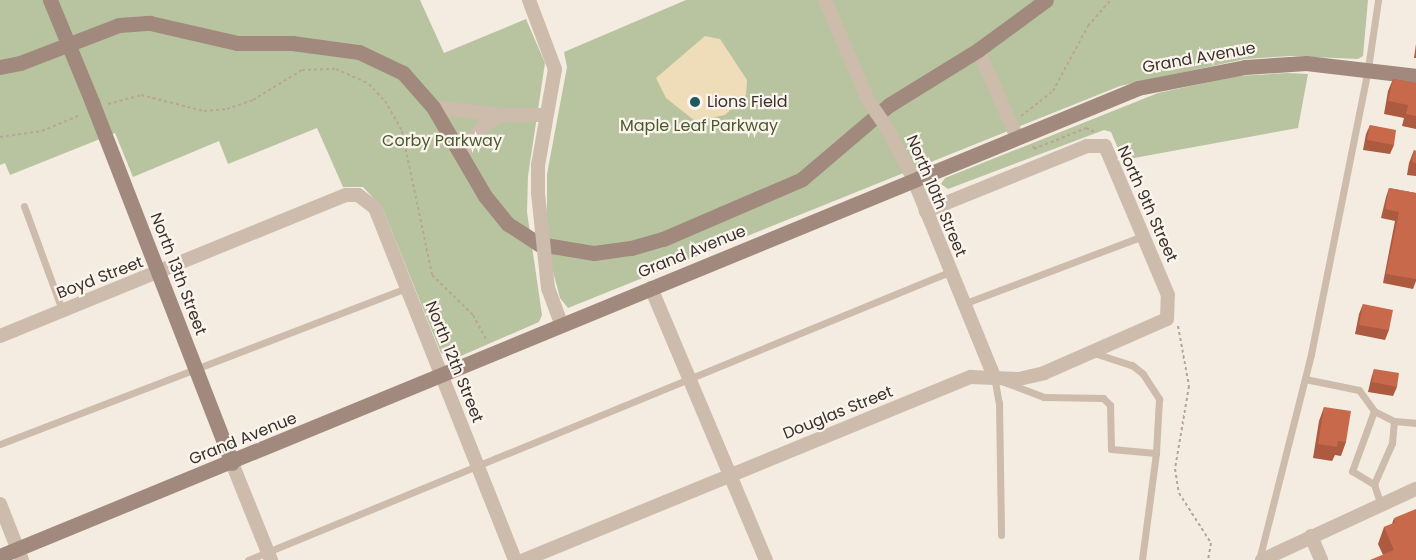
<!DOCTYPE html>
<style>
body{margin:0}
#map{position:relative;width:1416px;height:560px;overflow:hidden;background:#f4ebe1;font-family:Poppins,sans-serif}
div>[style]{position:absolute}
.green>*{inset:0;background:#b8c4a0}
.sand>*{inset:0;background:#efdcb8}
.path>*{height:2px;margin-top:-1px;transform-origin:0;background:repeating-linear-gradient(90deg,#b9a596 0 3px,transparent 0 6px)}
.lane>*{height:7px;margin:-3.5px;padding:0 3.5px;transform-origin:3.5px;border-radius:3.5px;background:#cdbbac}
.street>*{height:14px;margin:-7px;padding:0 7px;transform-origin:7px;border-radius:7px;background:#cdbbac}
.secondary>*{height:15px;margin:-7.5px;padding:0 7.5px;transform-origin:7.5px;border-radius:7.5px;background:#a18a7d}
.street-bridge>*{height:14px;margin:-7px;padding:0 7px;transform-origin:7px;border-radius:7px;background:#cdbbac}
.secondary-bridge>*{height:15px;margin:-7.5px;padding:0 7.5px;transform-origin:7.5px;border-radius:7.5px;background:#a18a7d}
.wall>*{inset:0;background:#ac5a40}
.building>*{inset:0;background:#c8694b}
.dots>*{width:16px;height:16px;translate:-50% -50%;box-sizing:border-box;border:3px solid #fbf5ee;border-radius:50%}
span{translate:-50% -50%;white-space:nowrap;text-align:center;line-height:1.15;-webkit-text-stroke:4.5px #fbf5ee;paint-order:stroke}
.street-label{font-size:16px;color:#3b302b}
.poi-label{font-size:16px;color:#3b302b}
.left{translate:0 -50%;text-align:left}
.park-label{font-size:16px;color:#4a5a2e}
</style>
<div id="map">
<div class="green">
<div style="clip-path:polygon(0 0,420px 0,444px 53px,526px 19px,545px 63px,528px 176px,527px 212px,542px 315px,539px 322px,454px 359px,441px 353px,382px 207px,363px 187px,343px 187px,317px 128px,228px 164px,219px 141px,133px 177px,115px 133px,10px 175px,5px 163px,0 165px)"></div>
<div style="clip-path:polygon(686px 0,1368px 0,1363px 56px,1358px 59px,1291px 56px,1245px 59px,1120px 86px,568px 308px,560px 298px,552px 268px,547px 224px,547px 174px,567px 67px,564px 52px)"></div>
<div style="clip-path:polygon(1287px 73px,1308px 74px,1298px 128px,1123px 160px,1111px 132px,1104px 130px,948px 189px,941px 184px,945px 178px,1158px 93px,1237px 76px)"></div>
</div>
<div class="sand">
<div style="clip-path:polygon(705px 36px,720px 39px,747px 80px,746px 95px,725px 115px,695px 121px,666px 98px,656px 78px)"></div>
</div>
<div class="path">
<div style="left:108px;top:104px;width:34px;rotate:-15deg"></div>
<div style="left:141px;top:95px;width:65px;rotate:14.3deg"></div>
<div style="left:204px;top:111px;width:23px;rotate:-5deg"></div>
<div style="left:227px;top:109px;width:28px;rotate:-19deg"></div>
<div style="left:253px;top:100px;width:57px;rotate:-31.5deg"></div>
<div style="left:302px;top:70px;width:34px;rotate:-2deg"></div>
<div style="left:336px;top:69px;width:36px;rotate:24deg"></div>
<div style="left:369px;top:84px;width:23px;rotate:47deg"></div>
<div style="left:385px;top:101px;width:34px;rotate:60deg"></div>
<div style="left:402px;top:131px;width:147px;rotate:78.2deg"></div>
<div style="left:432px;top:275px;width:57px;rotate:44.3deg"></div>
<div style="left:473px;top:315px;width:27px;rotate:62deg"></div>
<div style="left:1021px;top:116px;width:41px;rotate:-38deg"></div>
<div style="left:1053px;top:91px;width:74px;rotate:-61.7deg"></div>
<div style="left:1088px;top:26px;width:35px;rotate:-49deg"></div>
<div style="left:0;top:137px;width:42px;rotate:-8.1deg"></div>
<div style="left:42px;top:131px;width:41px;rotate:-22.8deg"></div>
<div style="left:1033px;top:146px;width:3px;rotate:72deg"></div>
<div style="left:1034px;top:149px;width:56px;rotate:-22deg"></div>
<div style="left:1086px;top:128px;width:12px;rotate:24deg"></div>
<div style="left:1178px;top:326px;width:61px;rotate:79.6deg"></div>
<div style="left:1189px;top:386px;width:84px;rotate:99.6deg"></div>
<div style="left:1175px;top:469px;width:24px;rotate:81deg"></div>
<div style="left:1179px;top:493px;width:59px;rotate:57.4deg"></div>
<div style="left:1211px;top:543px;width:17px;rotate:100deg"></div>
</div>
<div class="lane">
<div style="left:24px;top:206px;width:111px;rotate:69.9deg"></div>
<div style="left:963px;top:304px;width:192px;rotate:-20.7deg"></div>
<div style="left:1094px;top:353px;width:40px;rotate:18deg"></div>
<div style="left:1132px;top:365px;width:14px;rotate:39deg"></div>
<div style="left:1143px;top:374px;width:30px;rotate:57deg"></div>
<div style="left:1159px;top:399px;width:54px;rotate:93.2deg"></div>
<div style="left:1156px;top:453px;width:108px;rotate:97.5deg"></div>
<div style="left:994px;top:376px;width:27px;rotate:80deg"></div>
<div style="left:999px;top:403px;width:132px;rotate:89.1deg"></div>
<div style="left:1305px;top:379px;width:55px;rotate:11.5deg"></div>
<div style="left:1359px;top:390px;width:26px;rotate:54deg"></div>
<div style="left:1374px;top:411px;width:22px;rotate:27deg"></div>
<div style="left:1394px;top:421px;width:22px;rotate:5deg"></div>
<div style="left:1004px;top:382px;width:43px;rotate:20.6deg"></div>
<div style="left:1044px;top:397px;width:59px;rotate:1deg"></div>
<div style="left:1103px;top:398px;width:10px;rotate:45deg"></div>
<div style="left:1110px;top:405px;width:44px;rotate:88.7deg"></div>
<div style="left:1111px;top:449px;width:45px;rotate:5.1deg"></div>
<div style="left:1374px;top:411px;width:64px;rotate:110.1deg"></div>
<div style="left:1352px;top:471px;width:26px;rotate:31deg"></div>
<div style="left:1374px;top:484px;width:22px;rotate:72deg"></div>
<div style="left:0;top:444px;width:436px;rotate:-21deg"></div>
<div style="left:1374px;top:484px;width:45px;rotate:-66.3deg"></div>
<div style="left:1392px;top:443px;width:22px;rotate:-85deg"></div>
<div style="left:248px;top:560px;width:758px;rotate:-22.33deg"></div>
<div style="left:1259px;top:560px;width:212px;rotate:-75.8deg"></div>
<div style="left:1311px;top:354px;width:292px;rotate:-78.7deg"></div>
<div style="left:1368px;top:68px;width:69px;rotate:-81.6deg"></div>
</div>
<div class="street">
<div style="left:529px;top:0;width:74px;rotate:69.4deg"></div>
<div style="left:555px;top:69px;width:97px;rotate:100deg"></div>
<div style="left:538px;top:165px;width:28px;rotate:90deg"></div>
<div style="left:825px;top:0;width:111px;rotate:66.7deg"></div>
<div style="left:978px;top:50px;width:93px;rotate:65.9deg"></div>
<div style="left:433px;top:107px;width:69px;rotate:6.6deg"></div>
<div style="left:502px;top:115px;width:43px"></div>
<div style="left:885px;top:125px;width:60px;rotate:62.2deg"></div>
<div style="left:913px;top:178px;width:214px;rotate:67.8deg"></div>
<div style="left:462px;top:153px;width:34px;rotate:-52deg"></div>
<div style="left:483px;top:126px;width:22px;rotate:-30deg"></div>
<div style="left:548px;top:288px;width:40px;rotate:69.8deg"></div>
<div style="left:651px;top:288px;width:295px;rotate:67.1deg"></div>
<div style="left:0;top:336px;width:374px;rotate:-22.2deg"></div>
<div style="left:346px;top:195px;width:12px"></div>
<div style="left:358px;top:195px;width:21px;rotate:37deg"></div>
<div style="left:375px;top:208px;width:379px;rotate:68.3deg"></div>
<div style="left:232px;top:463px;width:105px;rotate:68.1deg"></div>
<div style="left:0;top:504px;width:60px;rotate:68.6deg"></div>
<div style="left:1311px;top:536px;width:26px;rotate:67deg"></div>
<div style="left:524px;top:560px;width:483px;rotate:-22.3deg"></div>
<div style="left:971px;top:377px;width:48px;rotate:2.4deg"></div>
<div style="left:1019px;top:379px;width:26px;rotate:-13deg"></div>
<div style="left:1044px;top:373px;width:134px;rotate:-23.7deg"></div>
<div style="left:1167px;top:319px;width:24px;rotate:-88deg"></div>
<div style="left:1168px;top:295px;width:162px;rotate:-112.9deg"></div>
<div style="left:1105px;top:146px;width:18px;rotate:180deg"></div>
<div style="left:1087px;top:146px;width:174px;rotate:158deg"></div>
<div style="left:1262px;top:560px;width:170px;rotate:-24.8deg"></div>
</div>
<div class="secondary">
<div style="left:0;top:67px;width:20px;rotate:-11deg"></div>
<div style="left:20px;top:63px;width:106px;rotate:-21deg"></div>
<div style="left:119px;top:25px;width:31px;rotate:-4deg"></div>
<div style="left:150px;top:23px;width:89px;rotate:12.9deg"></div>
<div style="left:237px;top:43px;width:55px"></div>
<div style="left:292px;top:43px;width:68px;rotate:7.7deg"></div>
<div style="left:359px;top:52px;width:49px;rotate:25.5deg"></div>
<div style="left:403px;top:73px;width:45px;rotate:48.6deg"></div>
<div style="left:433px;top:107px;width:103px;rotate:59.7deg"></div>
<div style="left:485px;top:196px;width:36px;rotate:51deg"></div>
<div style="left:508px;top:224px;width:37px;rotate:33deg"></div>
<div style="left:539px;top:244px;width:56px;rotate:9.3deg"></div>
<div style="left:594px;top:253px;width:37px;rotate:-8deg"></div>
<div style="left:631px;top:248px;width:33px;rotate:-16deg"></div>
<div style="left:663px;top:239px;width:151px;rotate:-23.3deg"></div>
<div style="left:802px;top:179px;width:114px;rotate:-40.4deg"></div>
<div style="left:889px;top:105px;width:105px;rotate:-31.7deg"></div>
<div style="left:978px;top:50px;width:84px;rotate:-36.3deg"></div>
<div style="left:92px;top:102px;width:387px;rotate:68.8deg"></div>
<div style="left:0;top:556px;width:1230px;rotate:-22.35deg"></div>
<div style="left:1138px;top:88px;width:109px;rotate:-11.1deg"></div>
<div style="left:1245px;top:67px;width:61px;rotate:-3.8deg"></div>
<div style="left:1306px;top:63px;width:111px;rotate:6.7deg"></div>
</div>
<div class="street-bridge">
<div style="left:869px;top:102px;width:28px;rotate:55deg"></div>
<div style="left:538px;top:193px;width:96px;rotate:84deg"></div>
</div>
<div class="secondary-bridge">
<div style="left:50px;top:0;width:110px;rotate:67.6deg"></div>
</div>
<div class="wall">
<div style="clip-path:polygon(1416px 44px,1416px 58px,1414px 58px)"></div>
<div style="clip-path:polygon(1393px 79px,1416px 83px,1416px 129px,1402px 126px,1404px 118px,1384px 114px,1388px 91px)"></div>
<div style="clip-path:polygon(1370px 125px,1394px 145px,1390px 154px,1363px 150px,1366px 134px)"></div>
<div style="clip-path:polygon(1414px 150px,1416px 151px,1416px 176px,1407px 175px,1409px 163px)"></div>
<div style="clip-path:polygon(1389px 188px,1416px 193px,1416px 281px,1413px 289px,1383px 283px,1395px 221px,1381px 218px,1386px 197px)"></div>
<div style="clip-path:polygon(1363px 304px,1389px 330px,1385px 340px,1355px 334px,1359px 314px)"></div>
<div style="clip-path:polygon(1374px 369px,1397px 387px,1393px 396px,1368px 392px,1371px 379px)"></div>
<div style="clip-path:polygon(1324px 407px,1346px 442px,1341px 456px,1335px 455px,1332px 461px,1313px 458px,1319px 421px)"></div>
<div style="clip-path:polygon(1394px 518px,1416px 560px,1383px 555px,1378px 544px,1384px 527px,1392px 524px)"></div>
</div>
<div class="building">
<div style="clip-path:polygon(1393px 79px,1416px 83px,1416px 116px,1406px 114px,1408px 105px,1388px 101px)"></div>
<div style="clip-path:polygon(1370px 125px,1396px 130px,1394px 145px,1367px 140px)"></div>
<div style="clip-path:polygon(1414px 150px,1416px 151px,1416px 163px,1412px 162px)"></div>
<div style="clip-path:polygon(1389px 188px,1416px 193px,1416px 279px,1386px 274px,1399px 212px,1385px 209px)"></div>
<div style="clip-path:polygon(1363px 304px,1393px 310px,1389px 330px,1359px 325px)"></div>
<div style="clip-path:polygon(1374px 369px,1399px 373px,1397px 387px,1372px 382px)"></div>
<div style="clip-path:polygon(1324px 407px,1351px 411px,1346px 442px,1338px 441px,1337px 447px,1318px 444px)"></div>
<div style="clip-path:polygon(1416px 509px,1416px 560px,1370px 560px,1394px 550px,1384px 527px,1396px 522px,1394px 518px)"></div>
</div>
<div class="dots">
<div style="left:695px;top:102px;background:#1f5a5e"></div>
</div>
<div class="street-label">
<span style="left:1199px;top:58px;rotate:-10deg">Grand Avenue</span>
<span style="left:936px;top:196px;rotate:67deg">North 10th Street</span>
<span style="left:1147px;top:204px;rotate:66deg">North 9th Street</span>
<span style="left:692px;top:252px;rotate:-22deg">Grand Avenue</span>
<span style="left:178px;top:274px;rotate:69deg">North 13th Street</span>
<span style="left:100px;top:278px;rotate:-21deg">Boyd Street</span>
<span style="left:454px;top:362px;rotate:68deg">North 12th Street</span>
<span style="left:838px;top:413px;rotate:-22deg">Douglas Street</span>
<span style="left:243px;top:439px;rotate:-22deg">Grand Avenue</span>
</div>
<div class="poi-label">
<span class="left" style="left:707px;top:102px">Lions Field</span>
</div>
<div class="park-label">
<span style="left:699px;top:126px">Maple Leaf Parkway</span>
<span style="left:442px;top:141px">Corby Parkway</span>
</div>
</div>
